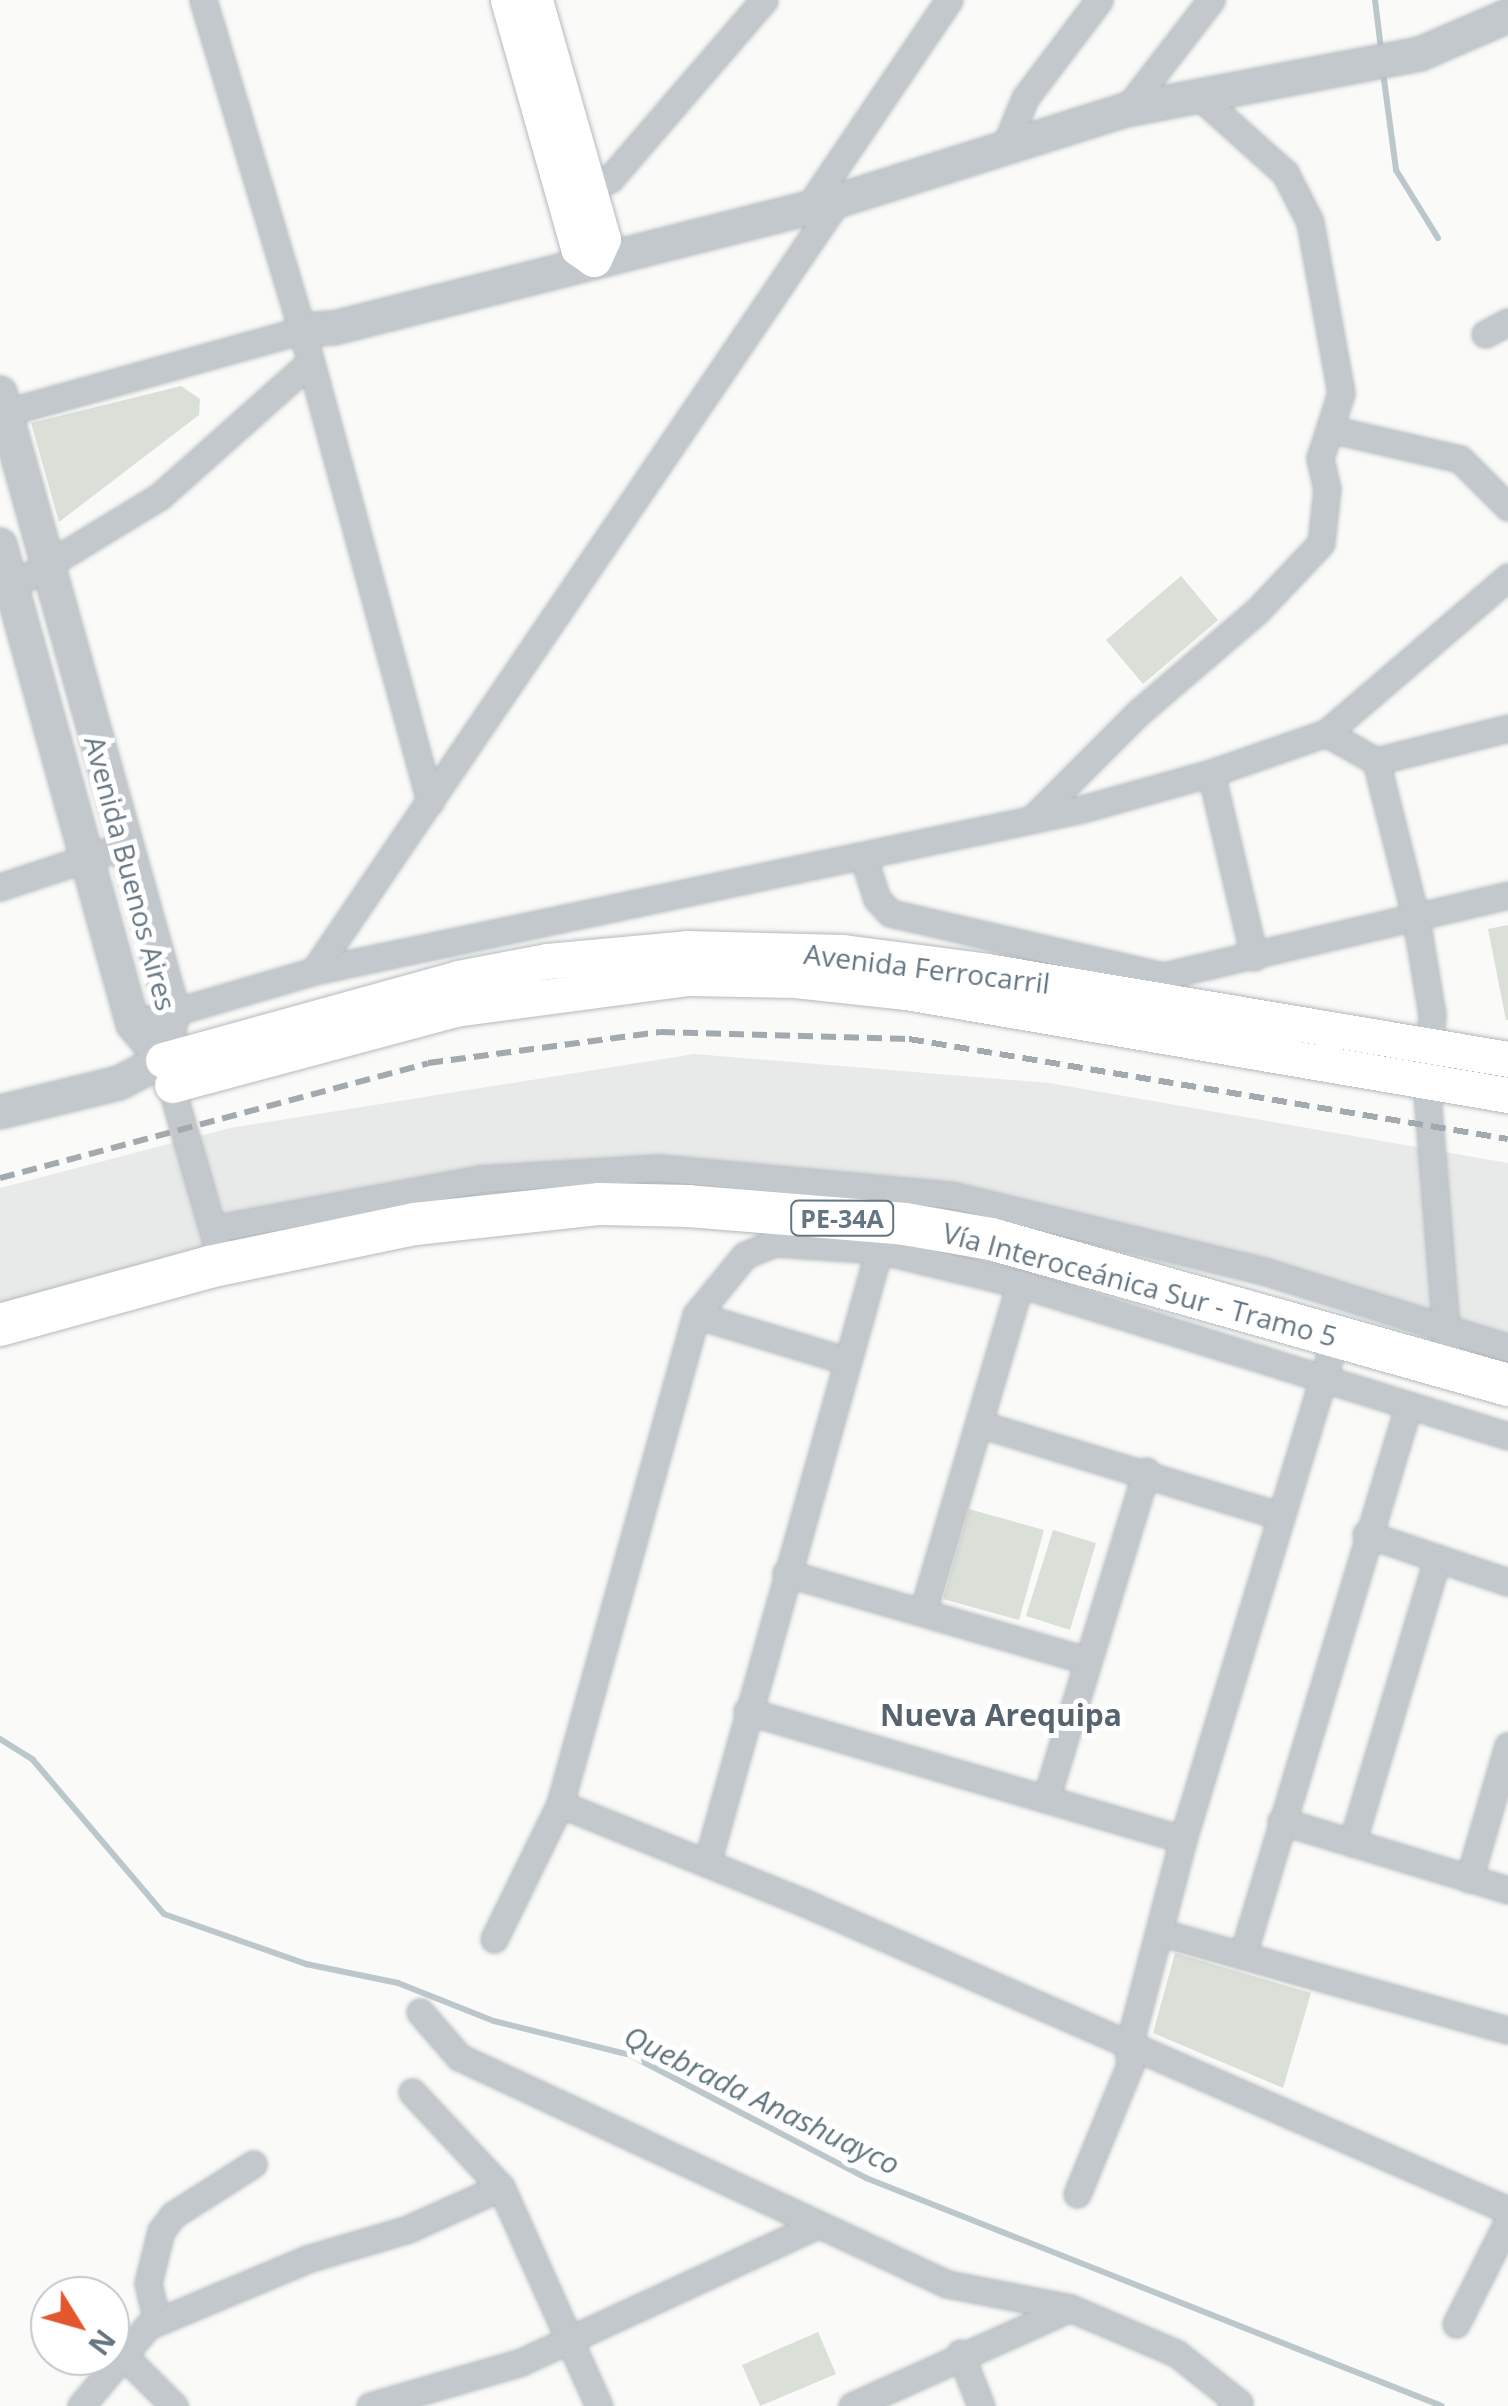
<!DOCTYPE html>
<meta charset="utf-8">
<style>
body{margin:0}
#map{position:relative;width:1508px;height:2406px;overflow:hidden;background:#fafaf8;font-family:"Open Sans",sans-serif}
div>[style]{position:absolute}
.built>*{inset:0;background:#e8e9e9}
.green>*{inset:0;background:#dadfd7}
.stream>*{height:6px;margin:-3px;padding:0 3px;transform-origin:3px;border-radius:3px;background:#bbc7cb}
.roads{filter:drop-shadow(0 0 2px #b3babf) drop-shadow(0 0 2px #b3babf)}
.minor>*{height:25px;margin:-12.5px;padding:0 12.5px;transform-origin:12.5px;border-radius:12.5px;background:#c3c8cc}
.tertiary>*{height:32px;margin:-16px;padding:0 16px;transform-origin:16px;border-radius:16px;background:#c3c8cc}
.secondary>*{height:35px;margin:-17.5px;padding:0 17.5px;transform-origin:17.5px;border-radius:17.5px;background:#fff}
.trunk>*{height:42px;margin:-21px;padding:0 21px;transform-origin:21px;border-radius:21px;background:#fff}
.rail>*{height:6px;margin-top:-3px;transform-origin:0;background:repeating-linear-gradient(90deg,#a2aab0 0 15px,transparent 0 23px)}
span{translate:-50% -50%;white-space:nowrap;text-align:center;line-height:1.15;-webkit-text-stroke:10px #fff;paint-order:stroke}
.shield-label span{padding:2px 8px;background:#fff;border:2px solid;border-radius:8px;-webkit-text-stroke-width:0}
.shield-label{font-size:25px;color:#657683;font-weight:700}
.street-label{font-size:28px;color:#657683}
.neighbourhood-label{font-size:30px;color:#57646e;font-weight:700}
.water-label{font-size:30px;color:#60757c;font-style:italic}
.north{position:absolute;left:30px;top:2276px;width:100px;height:100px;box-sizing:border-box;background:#fff;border:2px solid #c1c8cd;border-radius:50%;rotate:127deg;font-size:28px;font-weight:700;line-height:40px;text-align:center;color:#657683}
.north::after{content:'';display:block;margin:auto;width:35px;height:45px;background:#e4572e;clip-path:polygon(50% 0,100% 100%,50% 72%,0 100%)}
</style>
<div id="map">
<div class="built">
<div style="clip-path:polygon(694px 1054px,1049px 1083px,1508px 1163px,1508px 1362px,1279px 1287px,1048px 1225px,753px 1187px,598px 1186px,0 1307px,0 1188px,230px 1128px)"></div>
</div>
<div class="green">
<div style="clip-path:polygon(181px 386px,200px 399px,199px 415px,59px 522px,31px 423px)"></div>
<div style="clip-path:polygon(1181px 576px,1218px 620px,1143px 684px,1106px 640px)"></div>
<div style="clip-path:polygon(1508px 925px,1508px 1020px,1506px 1020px,1488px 929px)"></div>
<div style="clip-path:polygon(969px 1509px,1044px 1530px,1019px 1620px,943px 1599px)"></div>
<div style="clip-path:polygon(1053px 1530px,1096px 1543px,1070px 1630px,1026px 1616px)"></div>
<div style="clip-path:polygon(1175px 1953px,1311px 1993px,1283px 2088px,1153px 2033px)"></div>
<div style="clip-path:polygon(818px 2332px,836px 2374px,760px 2406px,742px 2365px)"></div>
</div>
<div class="stream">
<div style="left:1375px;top:0;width:49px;rotate:83deg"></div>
<div style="left:1383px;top:72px;width:99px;rotate:82.4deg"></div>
<div style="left:1396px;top:170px;width:80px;rotate:58.3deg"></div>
<div style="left:0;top:1739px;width:39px;rotate:32deg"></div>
<div style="left:33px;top:1760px;width:202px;rotate:49.6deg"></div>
<div style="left:164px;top:1914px;width:151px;rotate:19.4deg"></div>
<div style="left:306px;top:1964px;width:94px;rotate:11.7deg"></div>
<div style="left:398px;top:1983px;width:103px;rotate:21.6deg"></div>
<div style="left:494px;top:2021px;width:140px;rotate:14deg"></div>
<div style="left:630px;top:2055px;width:266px;rotate:27.5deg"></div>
<div style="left:866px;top:2178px;width:619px;rotate:21.6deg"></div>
</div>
<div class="roads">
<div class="minor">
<div style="left:203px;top:0;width:345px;rotate:73.3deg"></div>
<div style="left:302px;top:330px;width:489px;rotate:74.8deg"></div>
<div style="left:1126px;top:110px;width:139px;rotate:-52.3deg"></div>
<div style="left:1005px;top:147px;width:53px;rotate:-67.8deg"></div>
<div style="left:1025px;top:98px;width:123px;rotate:-52.9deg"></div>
<div style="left:573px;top:192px;width:39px;rotate:-19deg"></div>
<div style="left:610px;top:179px;width:236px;rotate:-49.3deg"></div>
<div style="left:810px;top:205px;width:248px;rotate:-55.9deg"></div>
<div style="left:1485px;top:334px;width:26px;rotate:-28deg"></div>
<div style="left:0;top:414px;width:313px;rotate:-15.5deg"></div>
<div style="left:1330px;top:429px;width:133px;rotate:13deg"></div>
<div style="left:1460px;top:459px;width:68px;rotate:45deg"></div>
<div style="left:11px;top:587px;width:175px;rotate:-31.4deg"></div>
<div style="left:160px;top:496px;width:197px;rotate:-41.7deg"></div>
<div style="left:1326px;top:733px;width:57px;rotate:29.2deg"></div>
<div style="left:1376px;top:761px;width:136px;rotate:-14deg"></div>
<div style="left:1376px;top:761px;width:163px;rotate:75.8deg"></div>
<div style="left:1416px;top:919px;width:97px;rotate:80.5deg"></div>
<div style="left:1432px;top:1015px;width:67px;rotate:95.1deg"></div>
<div style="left:1426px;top:1082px;width:262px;rotate:85.4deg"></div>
<div style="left:1211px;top:773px;width:189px;rotate:76.8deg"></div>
<div style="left:1032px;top:819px;width:151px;rotate:-45deg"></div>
<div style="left:1139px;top:712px;width:155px;rotate:-40.6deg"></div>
<div style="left:1257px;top:611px;width:93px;rotate:-46.7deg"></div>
<div style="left:1321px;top:543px;width:54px;rotate:-83.7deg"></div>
<div style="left:1327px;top:489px;width:32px;rotate:-103deg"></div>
<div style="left:1320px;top:458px;width:68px;rotate:-72.1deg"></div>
<div style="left:1341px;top:393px;width:174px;rotate:-100.3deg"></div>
<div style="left:1310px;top:222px;width:55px;rotate:-117deg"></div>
<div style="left:1285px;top:173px;width:115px;rotate:-138.2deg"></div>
<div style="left:863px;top:856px;width:45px;rotate:72deg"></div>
<div style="left:877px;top:899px;width:19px;rotate:47deg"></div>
<div style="left:890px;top:913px;width:280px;rotate:13deg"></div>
<div style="left:0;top:887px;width:133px;rotate:-18.4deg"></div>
<div style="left:314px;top:971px;width:931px;rotate:-55.81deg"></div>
<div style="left:1135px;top:1005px;width:40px;rotate:-46deg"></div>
<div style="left:1163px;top:976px;width:354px;rotate:-13.2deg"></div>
<div style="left:133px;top:1024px;width:189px;rotate:-16.3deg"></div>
<div style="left:314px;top:971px;width:785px;rotate:-11.91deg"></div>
<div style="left:1082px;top:809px;width:134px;rotate:-15.6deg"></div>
<div style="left:1211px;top:773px;width:122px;rotate:-19.2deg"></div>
<div style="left:1326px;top:733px;width:240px;rotate:-40.6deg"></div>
<div style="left:167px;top:1072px;width:180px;rotate:73.9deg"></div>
<div style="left:213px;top:1229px;width:271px;rotate:-10.6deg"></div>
<div style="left:479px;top:1179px;width:179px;rotate:-3.5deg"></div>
<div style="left:658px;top:1168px;width:294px;rotate:5.3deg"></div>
<div style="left:951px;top:1195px;width:321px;rotate:13.7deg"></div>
<div style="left:1263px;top:1271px;width:257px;rotate:17.4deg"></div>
<div style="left:696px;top:1315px;width:158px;rotate:16.9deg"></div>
<div style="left:980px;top:1424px;width:314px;rotate:17deg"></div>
<div style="left:1366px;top:1534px;width:150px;rotate:18.7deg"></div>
<div style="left:786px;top:1573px;width:311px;rotate:16.2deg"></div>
<div style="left:923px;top:1611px;width:341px;rotate:-73.5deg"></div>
<div style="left:747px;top:1711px;width:454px;rotate:16.4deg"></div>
<div style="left:1046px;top:1799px;width:343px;rotate:-73deg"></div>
<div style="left:560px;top:1804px;width:264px;rotate:22deg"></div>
<div style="left:805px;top:1903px;width:767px;rotate:23.59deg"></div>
<div style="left:1281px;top:1821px;width:237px;rotate:16.9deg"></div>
<div style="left:1352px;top:1843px;width:295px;rotate:-73.3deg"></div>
<div style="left:707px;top:1863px;width:637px;rotate:-74.33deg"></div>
<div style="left:1469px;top:1879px;width:139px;rotate:-73.7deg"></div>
<div style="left:1159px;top:1932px;width:362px;rotate:15.7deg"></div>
<div style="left:494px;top:1939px;width:150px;rotate:-63.9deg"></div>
<div style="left:560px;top:1804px;width:508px;rotate:-74.46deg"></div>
<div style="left:696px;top:1315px;width:77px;rotate:-50.8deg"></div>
<div style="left:745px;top:1255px;width:32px;rotate:-22deg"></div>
<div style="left:775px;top:1243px;width:104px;rotate:3.9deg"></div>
<div style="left:879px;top:1250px;width:145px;rotate:13.6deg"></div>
<div style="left:1020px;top:1284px;width:511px;rotate:17.3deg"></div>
<div style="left:1243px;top:1954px;width:571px;rotate:-73.21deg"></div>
<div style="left:420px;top:2012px;width:60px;rotate:49.1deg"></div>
<div style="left:459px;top:2057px;width:538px;rotate:24.95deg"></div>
<div style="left:947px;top:2284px;width:125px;rotate:11deg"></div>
<div style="left:1070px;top:2308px;width:115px;rotate:23deg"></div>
<div style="left:1176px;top:2353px;width:80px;rotate:38.4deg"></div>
<div style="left:1239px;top:2403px;width:8px;rotate:157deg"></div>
<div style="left:412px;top:2092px;width:130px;rotate:46.9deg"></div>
<div style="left:501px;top:2187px;width:240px;rotate:65.9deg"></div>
<div style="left:1077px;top:2194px;width:139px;rotate:-67.7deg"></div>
<div style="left:1130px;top:2065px;width:16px;rotate:-97deg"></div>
<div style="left:1128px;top:2049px;width:217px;rotate:-75.3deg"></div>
<div style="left:1183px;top:1839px;width:526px;rotate:-73.08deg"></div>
<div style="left:157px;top:2322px;width:40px;rotate:-103deg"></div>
<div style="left:148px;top:2283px;width:54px;rotate:-76deg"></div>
<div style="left:161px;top:2231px;width:20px;rotate:-53deg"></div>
<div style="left:173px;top:2215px;width:95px;rotate:-32.5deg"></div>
<div style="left:1456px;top:2324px;width:115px;rotate:-63.2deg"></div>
<div style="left:960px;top:2353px;width:57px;rotate:68.4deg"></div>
<div style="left:122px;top:2354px;width:74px;rotate:45deg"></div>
<div style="left:81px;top:2406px;width:104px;rotate:-50.1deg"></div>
<div style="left:148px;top:2326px;width:173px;rotate:-22.8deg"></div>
<div style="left:307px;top:2259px;width:105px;rotate:-16.5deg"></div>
<div style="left:408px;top:2229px;width:102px;rotate:-24.3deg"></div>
<div style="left:370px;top:2406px;width:157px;rotate:-16.2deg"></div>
<div style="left:521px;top:2362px;width:326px;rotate:-24.8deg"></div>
<div style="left:852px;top:2406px;width:239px;rotate:-24.2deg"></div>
</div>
<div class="tertiary">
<div style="left:302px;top:330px;width:32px;rotate:-4deg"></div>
<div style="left:334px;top:328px;width:519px;rotate:-14.17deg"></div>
<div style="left:837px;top:201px;width:303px;rotate:-17.5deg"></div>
<div style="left:1126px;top:110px;width:299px;rotate:-10.8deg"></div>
<div style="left:1420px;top:54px;width:96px;rotate:-23.4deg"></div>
<div style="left:0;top:393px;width:642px;rotate:74.36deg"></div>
<div style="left:173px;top:1011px;width:50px;rotate:101.5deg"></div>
<div style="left:0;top:545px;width:497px;rotate:74.5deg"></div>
<div style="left:133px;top:1024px;width:47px;rotate:50.2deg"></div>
<div style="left:0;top:1112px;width:122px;rotate:-13.7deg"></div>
<div style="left:119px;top:1083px;width:50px;rotate:-27.6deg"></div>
</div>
<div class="secondary">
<div style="left:508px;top:0;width:258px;rotate:74.2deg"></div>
<div style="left:578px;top:248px;width:19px;rotate:35deg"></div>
<div style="left:594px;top:259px;width:22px;rotate:-66deg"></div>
<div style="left:603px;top:239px;width:248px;rotate:-105.9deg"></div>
<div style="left:163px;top:1060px;width:306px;rotate:-15.5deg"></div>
<div style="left:458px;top:978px;width:91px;rotate:-10.8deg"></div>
<div style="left:547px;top:961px;width:140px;rotate:-5.3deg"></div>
<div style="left:686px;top:948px;width:157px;rotate:1.5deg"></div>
<div style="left:843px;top:952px;width:145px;rotate:7.5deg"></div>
<div style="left:987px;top:971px;width:528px;rotate:9.59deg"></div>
<div style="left:172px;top:1085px;width:293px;rotate:-15deg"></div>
<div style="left:455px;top:1009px;width:235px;rotate:-7.6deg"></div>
<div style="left:688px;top:978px;width:107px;rotate:1.1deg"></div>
<div style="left:795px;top:980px;width:112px;rotate:6.2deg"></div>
<div style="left:906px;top:992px;width:611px;rotate:9.71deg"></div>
</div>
<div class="trunk">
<div style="left:0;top:1325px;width:217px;rotate:-15.5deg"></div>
<div style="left:209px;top:1267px;width:210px;rotate:-11.8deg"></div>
<div style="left:415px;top:1224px;width:186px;rotate:-6.2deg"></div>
<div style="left:600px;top:1204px;width:88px;rotate:1.3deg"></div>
<div style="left:688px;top:1206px;width:218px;rotate:4.7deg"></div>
<div style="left:905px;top:1224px;width:87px;rotate:9.9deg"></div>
<div style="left:991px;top:1239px;width:537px;rotate:15.77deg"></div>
</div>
</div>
<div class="rail">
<div style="left:0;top:1178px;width:443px;rotate:-15deg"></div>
<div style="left:428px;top:1063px;width:234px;rotate:-7.6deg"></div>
<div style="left:660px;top:1032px;width:249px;rotate:1.6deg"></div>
<div style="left:909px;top:1039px;width:607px;rotate:9.48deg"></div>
</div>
<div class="shield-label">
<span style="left:842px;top:1218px">PE-34A</span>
</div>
<div class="street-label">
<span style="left:131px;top:873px;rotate:75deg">Avenida Buenos Aires</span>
<span style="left:927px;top:968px;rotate:7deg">Avenida Ferrocarril</span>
<span style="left:1140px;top:1284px;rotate:15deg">Vía Interoceánica Sur - Tramo 5</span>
</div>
<div class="neighbourhood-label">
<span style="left:1001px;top:1715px">Nueva Arequipa</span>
</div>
<div class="water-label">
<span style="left:762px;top:2100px;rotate:26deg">Quebrada Anashuayco</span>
</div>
<div class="north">N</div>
</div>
